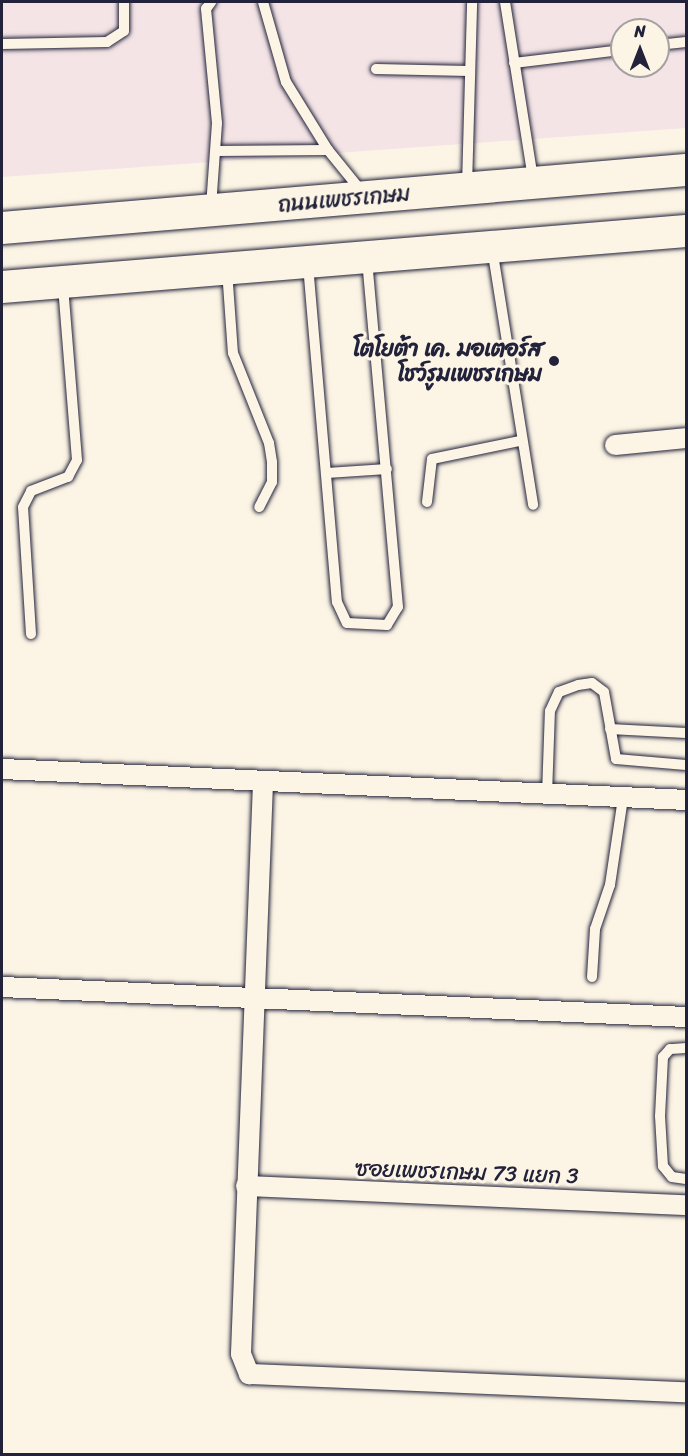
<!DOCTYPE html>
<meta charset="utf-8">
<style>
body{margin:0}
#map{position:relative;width:688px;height:1456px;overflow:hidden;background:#fcf5e5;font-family:Sriracha,"Playpen Sans Thai",sans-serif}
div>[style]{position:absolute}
.built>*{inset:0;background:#f4e4e6}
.roads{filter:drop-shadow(0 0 2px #22223b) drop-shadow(0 0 2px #22223b)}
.lane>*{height:10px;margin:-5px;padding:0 5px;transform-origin:5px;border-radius:5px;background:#fcf5e5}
.street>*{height:20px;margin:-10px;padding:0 10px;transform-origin:10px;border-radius:10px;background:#fcf5e5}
.primary>*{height:32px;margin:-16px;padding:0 16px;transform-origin:16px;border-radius:16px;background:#fcf5e5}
.dots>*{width:16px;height:16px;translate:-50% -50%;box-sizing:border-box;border:3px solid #fcf5e5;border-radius:50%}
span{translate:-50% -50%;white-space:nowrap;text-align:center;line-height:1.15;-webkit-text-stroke:6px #fcf5e5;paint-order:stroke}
.street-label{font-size:22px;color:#22223b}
.poi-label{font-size:22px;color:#22223b;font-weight:700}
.right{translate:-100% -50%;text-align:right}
.frame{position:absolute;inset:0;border:3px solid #22223b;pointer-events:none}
.north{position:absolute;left:610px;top:18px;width:60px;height:60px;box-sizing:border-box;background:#fcf5e5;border:2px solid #a5a1a1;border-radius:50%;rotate:0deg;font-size:16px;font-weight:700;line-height:24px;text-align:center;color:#22223b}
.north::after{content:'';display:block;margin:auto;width:21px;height:27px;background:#22223b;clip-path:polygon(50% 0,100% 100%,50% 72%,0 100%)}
</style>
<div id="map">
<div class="built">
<div style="clip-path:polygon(evenodd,2px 2px,686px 2px,686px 128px,2px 177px,2px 2px,622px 30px,658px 30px,658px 66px,622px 66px,622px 30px)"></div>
</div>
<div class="roads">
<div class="lane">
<div style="left:263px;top:2px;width:83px;rotate:74deg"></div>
<div style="left:286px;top:82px;width:80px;rotate:58.3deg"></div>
<div style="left:328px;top:150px;width:54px;rotate:51deg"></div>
<div style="left:505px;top:2px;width:179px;rotate:81deg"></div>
<div style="left:2px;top:44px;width:105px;rotate:-1.1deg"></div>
<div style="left:107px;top:42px;width:20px;rotate:-33deg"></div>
<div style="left:124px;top:31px;width:29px;rotate:-90deg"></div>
<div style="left:658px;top:45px;width:28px;rotate:-6deg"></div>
<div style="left:514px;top:63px;width:109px;rotate:-6.9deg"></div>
<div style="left:376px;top:69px;width:93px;rotate:1.2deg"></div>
<div style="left:216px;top:151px;width:112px;rotate:-0.5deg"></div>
<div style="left:467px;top:186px;width:184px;rotate:-88.4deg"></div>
<div style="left:211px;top:207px;width:84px;rotate:-85.9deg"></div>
<div style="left:217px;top:123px;width:115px;rotate:-95.5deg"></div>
<div style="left:206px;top:9px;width:9px;rotate:-54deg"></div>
<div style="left:492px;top:248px;width:260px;rotate:80.9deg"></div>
<div style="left:308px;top:265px;width:338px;rotate:85.1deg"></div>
<div style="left:337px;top:602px;width:23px;rotate:65deg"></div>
<div style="left:347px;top:623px;width:40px;rotate:2.9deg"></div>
<div style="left:387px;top:625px;width:21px;rotate:-59deg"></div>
<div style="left:398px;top:607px;width:348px;rotate:-95.1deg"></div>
<div style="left:227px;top:270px;width:83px;rotate:85.9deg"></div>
<div style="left:233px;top:353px;width:97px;rotate:68.2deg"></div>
<div style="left:269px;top:443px;width:19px;rotate:81deg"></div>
<div style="left:272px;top:462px;width:20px;rotate:90deg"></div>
<div style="left:272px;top:482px;width:28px;rotate:117deg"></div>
<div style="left:327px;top:473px;width:60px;rotate:-3.8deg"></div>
<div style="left:427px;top:502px;width:43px;rotate:-83.4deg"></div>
<div style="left:432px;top:459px;width:90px;rotate:-11.6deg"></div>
<div style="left:31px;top:634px;width:127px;rotate:-93.6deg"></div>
<div style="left:23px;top:507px;width:18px;rotate:-63deg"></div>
<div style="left:31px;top:491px;width:40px;rotate:-21deg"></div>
<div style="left:68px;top:477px;width:19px;rotate:-62deg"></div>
<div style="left:77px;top:460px;width:176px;rotate:-94.6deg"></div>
<div style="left:610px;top:729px;width:76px;rotate:3deg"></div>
<div style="left:547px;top:795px;width:84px;rotate:-88deg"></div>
<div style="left:550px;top:711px;width:21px;rotate:-65deg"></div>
<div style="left:559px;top:692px;width:20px;rotate:-20deg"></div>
<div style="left:578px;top:685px;width:14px;rotate:-8deg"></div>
<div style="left:592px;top:683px;width:15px;rotate:37deg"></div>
<div style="left:604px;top:692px;width:68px;rotate:79.8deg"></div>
<div style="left:616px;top:759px;width:70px;rotate:4.9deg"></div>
<div style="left:592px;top:977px;width:48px;rotate:-86.4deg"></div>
<div style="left:595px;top:929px;width:46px;rotate:-71.2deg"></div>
<div style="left:610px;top:885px;width:88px;rotate:-81.5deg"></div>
<div style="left:686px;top:1048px;width:16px;rotate:176deg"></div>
<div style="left:670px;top:1049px;width:11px;rotate:131deg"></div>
<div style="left:663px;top:1057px;width:59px;rotate:92.9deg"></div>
<div style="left:660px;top:1116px;width:50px;rotate:86.6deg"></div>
<div style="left:663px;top:1166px;width:14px;rotate:51deg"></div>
<div style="left:672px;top:1177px;width:14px;rotate:8deg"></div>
</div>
<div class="street">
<div style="left:615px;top:445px;width:71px;rotate:-5.6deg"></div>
<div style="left:2px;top:769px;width:685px;rotate:2.59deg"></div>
<div style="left:263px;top:783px;width:571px;rotate:92.21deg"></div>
<div style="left:241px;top:1354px;width:22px;rotate:68deg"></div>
<div style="left:249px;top:1374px;width:437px;rotate:2.4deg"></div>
<div style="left:2px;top:987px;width:685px;rotate:2.51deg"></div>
<div style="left:246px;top:1186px;width:440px;rotate:2.5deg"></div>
</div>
<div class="primary">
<div style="left:2px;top:228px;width:686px;rotate:-4.85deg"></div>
<div style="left:2px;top:287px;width:686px;rotate:-4.68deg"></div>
</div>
</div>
<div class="dots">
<div style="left:554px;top:361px;background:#22223b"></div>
</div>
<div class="street-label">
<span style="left:344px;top:199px;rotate:-5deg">ถนนเพชรเกษม</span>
<span style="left:467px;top:1172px;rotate:2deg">ซอยเพชรเกษม 73 แยก 3</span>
</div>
<div class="poi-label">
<span class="right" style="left:542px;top:361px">โตโยต้า เค. มอเตอร์ส<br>โชว์รูมเพชรเกษม</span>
</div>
<div class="frame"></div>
<div class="north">N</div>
</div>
